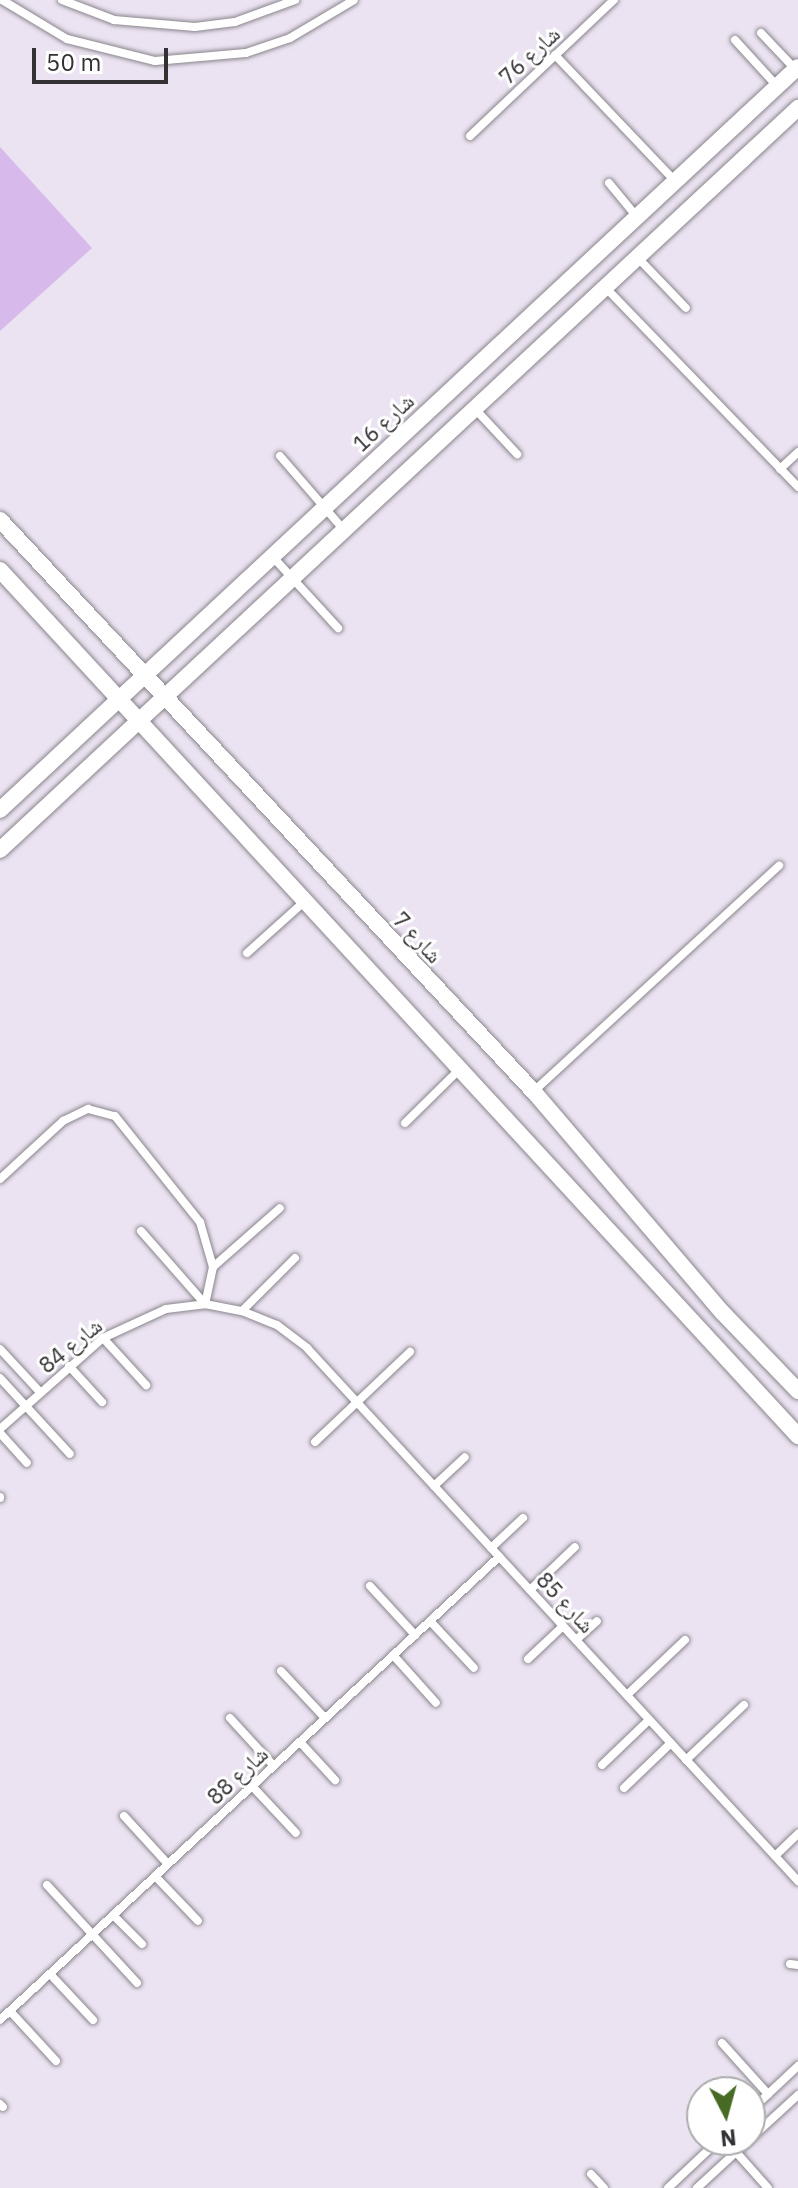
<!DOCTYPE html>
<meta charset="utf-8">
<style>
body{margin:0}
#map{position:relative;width:798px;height:2188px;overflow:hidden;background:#f6f1fa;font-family:"IBM Plex Sans","Noto Naskh Arabic",sans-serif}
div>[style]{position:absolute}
.built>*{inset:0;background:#ebe3f1}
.building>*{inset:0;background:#d7b9eb}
.roads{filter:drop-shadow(0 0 2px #8a858d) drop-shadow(0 0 2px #8a858d)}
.lane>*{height:8px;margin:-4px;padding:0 4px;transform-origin:4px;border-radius:4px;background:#fff}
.street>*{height:16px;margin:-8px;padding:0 8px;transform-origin:8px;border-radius:8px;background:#fff}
span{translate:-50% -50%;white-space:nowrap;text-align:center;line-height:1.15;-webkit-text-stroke:6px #fff;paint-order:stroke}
.street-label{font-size:22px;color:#333134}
.north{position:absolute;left:686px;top:2076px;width:80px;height:80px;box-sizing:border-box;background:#fff;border:2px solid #adadae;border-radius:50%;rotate:174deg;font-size:22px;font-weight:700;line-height:32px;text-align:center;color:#333134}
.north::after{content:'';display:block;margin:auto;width:28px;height:36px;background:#476b24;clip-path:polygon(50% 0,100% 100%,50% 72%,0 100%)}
.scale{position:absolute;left:32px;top:48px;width:136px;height:36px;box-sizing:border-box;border:4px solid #333134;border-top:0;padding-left:10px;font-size:24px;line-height:28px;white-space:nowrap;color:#333134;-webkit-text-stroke:6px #fff;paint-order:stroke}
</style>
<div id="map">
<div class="built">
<div style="clip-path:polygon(evenodd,0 0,798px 0,798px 2188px,0 2188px,0 0,702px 2092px,750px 2092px,750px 2140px,702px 2140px,702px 2092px)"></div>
</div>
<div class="building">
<div style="clip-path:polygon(0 147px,92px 248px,0 331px)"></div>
</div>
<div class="roads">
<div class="lane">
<div style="left:2px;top:0;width:76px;rotate:31deg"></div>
<div style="left:67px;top:39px;width:91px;rotate:14deg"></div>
<div style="left:155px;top:61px;width:91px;rotate:-5deg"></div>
<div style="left:246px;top:53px;width:46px;rotate:-18.8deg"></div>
<div style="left:290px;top:38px;width:74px;rotate:-30.7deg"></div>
<div style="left:62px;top:0;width:56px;rotate:21deg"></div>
<div style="left:114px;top:20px;width:81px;rotate:4.9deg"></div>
<div style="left:195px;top:27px;width:40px;rotate:-7.1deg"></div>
<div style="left:235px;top:22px;width:64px;rotate:-20.1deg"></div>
<div style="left:761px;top:33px;width:50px;rotate:46.6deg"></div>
<div style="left:735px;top:40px;width:62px;rotate:47.6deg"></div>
<div style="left:555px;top:55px;width:174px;rotate:46.4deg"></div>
<div style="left:470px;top:136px;width:198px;rotate:-43.4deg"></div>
<div style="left:609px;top:183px;width:44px;rotate:50.5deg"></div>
<div style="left:638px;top:258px;width:69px;rotate:46.2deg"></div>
<div style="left:605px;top:287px;width:278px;rotate:46deg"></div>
<div style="left:475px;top:409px;width:62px;rotate:47deg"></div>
<div style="left:280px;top:456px;width:96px;rotate:49.2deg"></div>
<div style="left:780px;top:469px;width:25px;rotate:-43deg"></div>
<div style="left:272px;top:556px;width:98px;rotate:47.5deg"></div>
<div style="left:247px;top:953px;width:78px;rotate:-41.9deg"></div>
<div style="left:534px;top:1091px;width:333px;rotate:-42.6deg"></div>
<div style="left:405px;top:1123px;width:77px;rotate:-44.5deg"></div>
<div style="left:0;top:1179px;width:86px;rotate:-42.6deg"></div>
<div style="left:63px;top:1121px;width:28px;rotate:-26deg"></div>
<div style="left:88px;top:1109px;width:28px;rotate:15deg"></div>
<div style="left:115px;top:1116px;width:136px;rotate:51.3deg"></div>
<div style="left:200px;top:1222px;width:47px;rotate:73.9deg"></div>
<div style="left:213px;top:1267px;width:38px;rotate:102deg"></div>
<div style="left:141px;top:1231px;width:97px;rotate:48.8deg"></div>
<div style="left:213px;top:1267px;width:89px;rotate:-41.4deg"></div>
<div style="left:242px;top:1311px;width:75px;rotate:-45deg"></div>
<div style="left:103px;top:1338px;width:64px;rotate:47.5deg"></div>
<div style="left:0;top:1349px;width:59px;rotate:47.1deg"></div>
<div style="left:69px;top:1366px;width:49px;rotate:47.5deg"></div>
<div style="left:0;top:1378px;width:103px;rotate:47.4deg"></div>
<div style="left:0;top:1429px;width:137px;rotate:-41.5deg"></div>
<div style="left:103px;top:1338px;width:69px;rotate:-24.7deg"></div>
<div style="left:166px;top:1309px;width:39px;rotate:-7deg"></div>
<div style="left:205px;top:1304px;width:38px;rotate:11deg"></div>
<div style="left:242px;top:1311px;width:38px;rotate:22deg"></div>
<div style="left:277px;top:1325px;width:38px;rotate:37deg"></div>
<div style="left:307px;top:1348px;width:725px;rotate:47.35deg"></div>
<div style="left:0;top:1433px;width:40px;rotate:48deg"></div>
<div style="left:315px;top:1442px;width:131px;rotate:-43.5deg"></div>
<div style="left:434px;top:1486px;width:42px;rotate:-43.1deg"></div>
<div style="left:0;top:1497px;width:1px;rotate:90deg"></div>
<div style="left:491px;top:1548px;width:44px;rotate:-43.2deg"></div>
<div style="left:370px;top:1586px;width:67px;rotate:47.4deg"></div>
<div style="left:530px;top:1590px;width:62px;rotate:-43.7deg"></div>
<div style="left:430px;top:1621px;width:64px;rotate:46.9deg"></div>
<div style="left:576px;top:1640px;width:28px;rotate:-42deg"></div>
<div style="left:393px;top:1655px;width:64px;rotate:48.1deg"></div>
<div style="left:528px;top:1659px;width:48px;rotate:-43.3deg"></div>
<div style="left:281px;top:1671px;width:64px;rotate:46.9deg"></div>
<div style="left:627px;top:1695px;width:80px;rotate:-43.5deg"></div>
<div style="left:230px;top:1718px;width:65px;rotate:47.5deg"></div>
<div style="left:300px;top:1742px;width:52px;rotate:47.4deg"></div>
<div style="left:686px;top:1760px;width:80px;rotate:-43.5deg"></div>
<div style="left:602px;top:1765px;width:65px;rotate:-43.8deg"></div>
<div style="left:252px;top:1786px;width:64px;rotate:46.9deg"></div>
<div style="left:624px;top:1788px;width:65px;rotate:-43.8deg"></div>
<div style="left:124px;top:1816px;width:65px;rotate:47.5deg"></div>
<div style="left:775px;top:1856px;width:32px;rotate:-44deg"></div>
<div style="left:155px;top:1876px;width:62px;rotate:46.3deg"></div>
<div style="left:47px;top:1885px;width:133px;rotate:47.4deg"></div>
<div style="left:113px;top:1915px;width:41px;rotate:45deg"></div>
<div style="left:790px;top:1964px;width:8px;rotate:7deg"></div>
<div style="left:50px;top:1974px;width:63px;rotate:46.9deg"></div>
<div style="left:10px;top:2011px;width:68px;rotate:47.4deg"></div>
<div style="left:0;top:2020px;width:681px;rotate:-42.86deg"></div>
<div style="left:722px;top:2043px;width:69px;rotate:48deg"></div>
<div style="left:0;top:2104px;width:4px;rotate:45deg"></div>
<div style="left:750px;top:2111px;width:66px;rotate:-43.2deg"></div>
<div style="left:750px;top:2139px;width:65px;rotate:-42.5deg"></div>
<div style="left:736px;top:2152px;width:48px;rotate:48.4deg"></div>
<div style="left:591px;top:2174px;width:19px;rotate:47deg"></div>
<div style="left:668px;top:2188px;width:70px;rotate:-43.3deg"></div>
<div style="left:697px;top:2188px;width:71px;rotate:-42.7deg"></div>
</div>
<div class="street">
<div style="left:0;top:520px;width:783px;rotate:46.97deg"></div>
<div style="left:534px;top:1092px;width:289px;rotate:49.5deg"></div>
<div style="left:722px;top:1312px;width:110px;rotate:46.1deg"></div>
<div style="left:0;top:570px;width:1178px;rotate:47.34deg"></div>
<div style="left:0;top:810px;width:1090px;rotate:-42.96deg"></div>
<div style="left:0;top:850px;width:1090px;rotate:-42.92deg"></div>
</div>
</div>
<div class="street-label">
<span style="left:529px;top:55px;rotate:-43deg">شارع 76</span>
<span style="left:383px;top:422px;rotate:-43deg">شارع 16</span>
<span style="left:418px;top:937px;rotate:47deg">شارع 7</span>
<span style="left:70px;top:1345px;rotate:-39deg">شارع 84</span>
<span style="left:566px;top:1602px;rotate:47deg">شارع 85</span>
<span style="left:237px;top:1775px;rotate:-43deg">شارع 88</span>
</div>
<div class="north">N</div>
<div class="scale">50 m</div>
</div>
